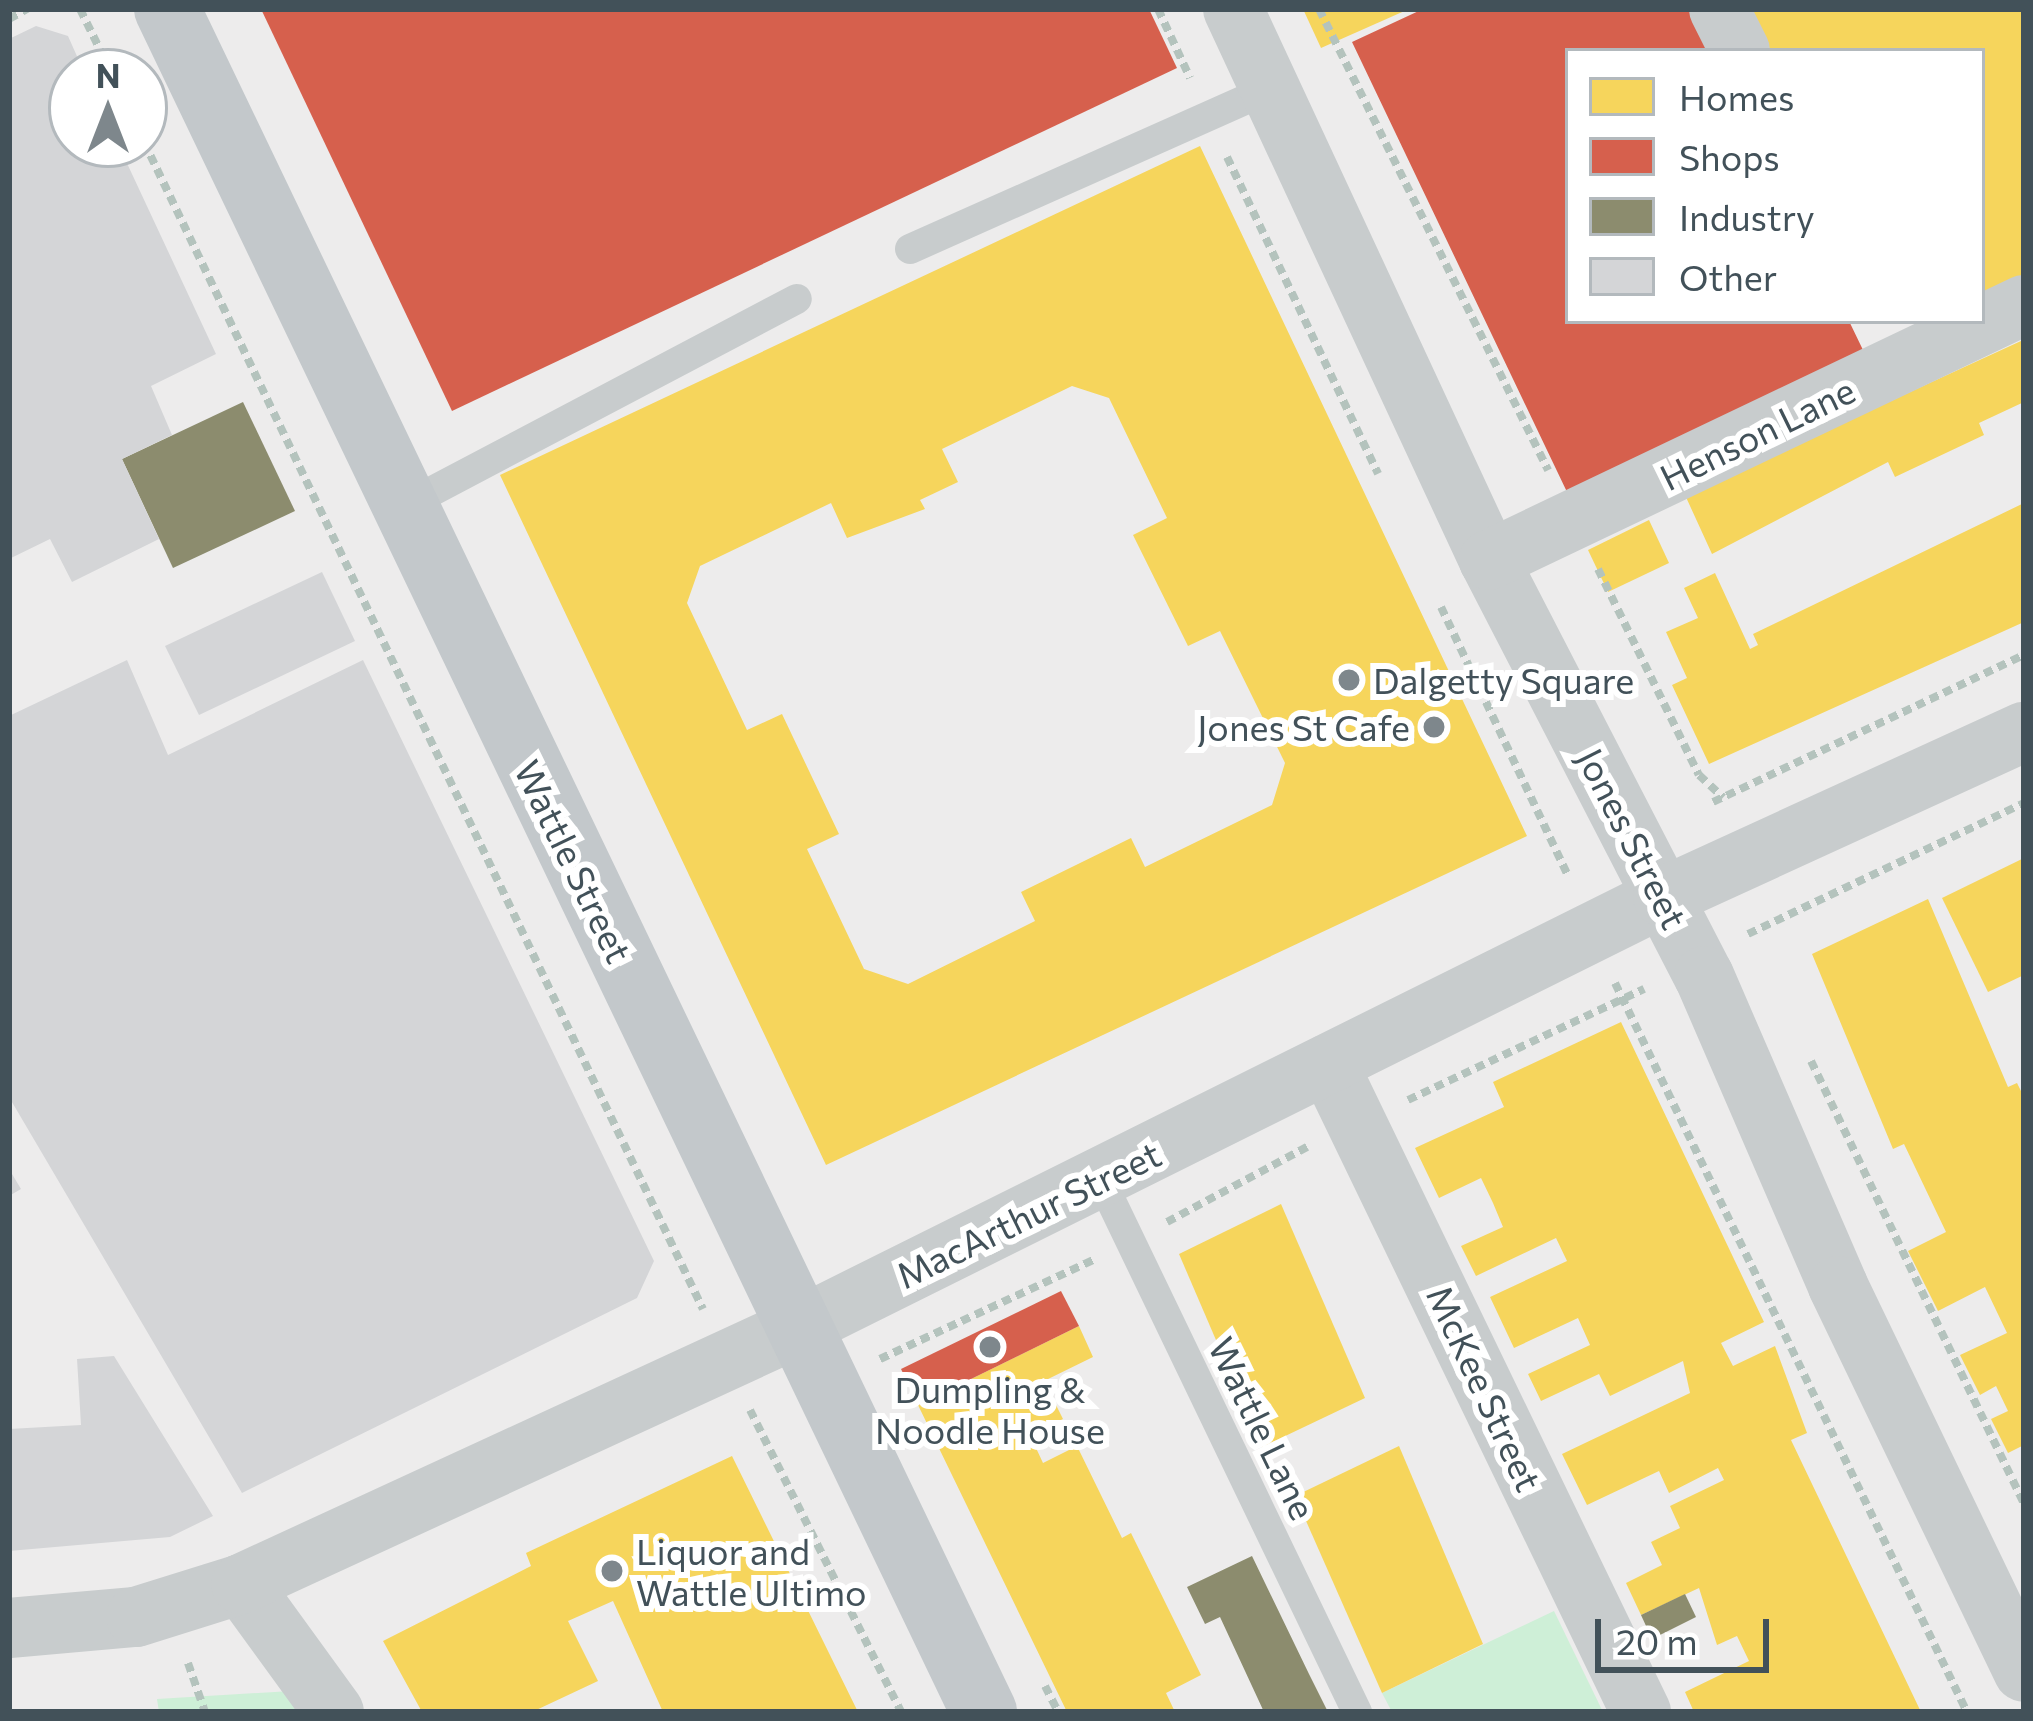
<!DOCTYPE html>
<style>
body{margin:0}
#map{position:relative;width:2033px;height:1721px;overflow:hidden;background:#edecec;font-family:Commissioner,sans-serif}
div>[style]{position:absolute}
.green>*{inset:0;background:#ceefd7}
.homes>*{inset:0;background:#f6d55c}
.shops>*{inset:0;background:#d6604d}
.industry>*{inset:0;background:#8c8c6e}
.building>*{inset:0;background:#d4d5d7}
.path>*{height:8px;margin-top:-4px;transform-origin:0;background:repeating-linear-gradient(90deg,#b4c3bd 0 9px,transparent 0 15px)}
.service>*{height:30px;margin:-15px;padding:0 15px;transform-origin:15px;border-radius:15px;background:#c8cccd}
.minor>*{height:60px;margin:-30px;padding:0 30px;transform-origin:30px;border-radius:30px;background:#c8cccd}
.primary>*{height:66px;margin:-33px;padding:0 33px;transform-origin:33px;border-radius:33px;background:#c3c8cb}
.dots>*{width:33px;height:33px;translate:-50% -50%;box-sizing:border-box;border:6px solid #fff;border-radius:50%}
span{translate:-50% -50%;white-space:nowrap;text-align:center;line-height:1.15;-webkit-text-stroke:12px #fff;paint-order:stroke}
.street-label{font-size:36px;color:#425159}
.poi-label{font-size:36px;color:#425159}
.left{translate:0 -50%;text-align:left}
.right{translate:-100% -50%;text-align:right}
.frame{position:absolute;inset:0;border:12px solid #425159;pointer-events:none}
.legend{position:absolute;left:1565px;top:48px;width:420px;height:276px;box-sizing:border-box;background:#fff;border:3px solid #b3b9bd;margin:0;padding:15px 21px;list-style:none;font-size:36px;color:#425159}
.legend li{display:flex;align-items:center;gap:24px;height:60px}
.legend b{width:60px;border:3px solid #b3b9bd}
.north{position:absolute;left:48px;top:48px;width:120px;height:120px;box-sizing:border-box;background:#fff;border:3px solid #b3b9bd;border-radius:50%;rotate:0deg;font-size:33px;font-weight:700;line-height:48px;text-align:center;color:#425159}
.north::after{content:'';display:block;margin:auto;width:42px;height:54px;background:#7e878c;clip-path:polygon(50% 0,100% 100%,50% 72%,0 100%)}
.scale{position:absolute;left:1595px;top:1619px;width:174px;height:54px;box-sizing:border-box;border:6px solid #425159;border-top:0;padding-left:15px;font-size:36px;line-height:42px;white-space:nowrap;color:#425159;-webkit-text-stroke:9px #fff;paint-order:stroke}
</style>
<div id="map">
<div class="green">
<div style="clip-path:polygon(1554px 1611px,1603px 1712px,1392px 1712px,1382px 1693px)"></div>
<div style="clip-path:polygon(291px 1691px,302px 1712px,159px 1712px,157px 1699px)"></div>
</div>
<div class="homes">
<div style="clip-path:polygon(1303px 9px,1409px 9px,1321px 48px)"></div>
<div style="clip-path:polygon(1744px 9px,2024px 9px,2024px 278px,1982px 298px,1982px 51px,1764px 51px)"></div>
<div style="clip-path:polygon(evenodd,1200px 146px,1527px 836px,826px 1165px,500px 475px,1200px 146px,1072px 386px,1109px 398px,1167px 518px,1133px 535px,1188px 646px,1220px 631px,1285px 763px,1272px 805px,1145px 867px,1131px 838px,1021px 892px,1035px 921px,908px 984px,864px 969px,807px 849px,839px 834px,782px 714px,747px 730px,687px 603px,700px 566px,831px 503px,847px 538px,925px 509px,920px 500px,958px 482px,942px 449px,1072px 386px)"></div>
<div style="clip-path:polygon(2021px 341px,2024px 402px,1979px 423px,1984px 435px,1895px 477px,1888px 462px,1712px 554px,1685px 495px)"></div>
<div style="clip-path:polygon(2024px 503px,2024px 622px,1709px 764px,1672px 685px,1687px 678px,1666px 632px,1698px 618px,1684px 588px,1715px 573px,1750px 649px,1758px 645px,1753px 634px)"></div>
<div style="clip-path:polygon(1649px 520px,1669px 563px,1608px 592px,1588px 550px)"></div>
<div style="clip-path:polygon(2024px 858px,2024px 975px,1988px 992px,1942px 898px)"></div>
<div style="clip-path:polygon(1928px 899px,2008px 1087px,2017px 1083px,2024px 1097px,2024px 1445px,2008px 1453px,1991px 1419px,2008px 1411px,1996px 1386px,1980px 1395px,1960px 1355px,2007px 1333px,1985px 1287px,1938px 1311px,1908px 1251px,1946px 1232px,1904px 1144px,1893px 1149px,1812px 954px)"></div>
<div style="clip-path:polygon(1621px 1022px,1764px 1322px,1721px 1343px,1733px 1366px,1775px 1346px,1807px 1433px,1791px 1440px,1921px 1712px,1694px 1712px,1685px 1692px,1749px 1661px,1737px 1636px,1717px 1645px,1699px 1588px,1641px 1615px,1626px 1583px,1662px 1565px,1651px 1542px,1680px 1528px,1670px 1506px,1724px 1480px,1718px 1468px,1669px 1493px,1659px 1471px,1587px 1505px,1562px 1454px,1690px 1393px,1683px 1361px,1610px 1396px,1599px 1374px,1541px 1401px,1528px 1374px,1590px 1345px,1578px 1318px,1514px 1348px,1490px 1297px,1567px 1261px,1556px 1238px,1476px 1276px,1461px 1246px,1503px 1227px,1493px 1203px,1481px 1178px,1439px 1198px,1415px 1148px,1504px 1107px,1493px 1082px)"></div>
<div style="clip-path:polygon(1281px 1204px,1365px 1398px,1262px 1447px,1179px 1254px)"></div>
<div style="clip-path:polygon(1079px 1326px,1093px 1357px,1044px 1381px,1063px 1419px,1030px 1435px,1043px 1463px,1077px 1446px,1122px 1538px,1131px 1533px,1201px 1675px,1166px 1693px,1175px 1712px,1067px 1712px,918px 1405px)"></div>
<div style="clip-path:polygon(1399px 1446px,1483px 1644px,1382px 1693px,1295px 1496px)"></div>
<div style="clip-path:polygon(732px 1456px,858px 1712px,663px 1712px,613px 1601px,568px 1621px,598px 1681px,532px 1712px,422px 1712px,383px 1641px,531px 1566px,526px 1553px)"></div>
</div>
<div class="shops">
<div style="clip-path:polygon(261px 9px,1149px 9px,1177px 68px,452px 411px)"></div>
<div style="clip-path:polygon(1423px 9px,1698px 9px,1718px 51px,1568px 51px,1568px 321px,1849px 321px,1863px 350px,1567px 492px,1352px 42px)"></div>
<div style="clip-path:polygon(1061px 1291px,1079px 1326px,918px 1405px,901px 1369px)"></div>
</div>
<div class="industry">
<div style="clip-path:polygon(243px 402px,295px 511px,173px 568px,122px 459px)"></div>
<div style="clip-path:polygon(1252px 1556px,1309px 1674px,1328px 1712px,1264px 1712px,1220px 1617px,1205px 1624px,1187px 1587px)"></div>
<div style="clip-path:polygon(1685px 1594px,1696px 1617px,1652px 1639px,1641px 1615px)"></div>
</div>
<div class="building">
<div style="clip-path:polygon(36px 26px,68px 36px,84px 72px,72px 72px,72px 144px,118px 144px,216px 354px,151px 386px,172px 435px,122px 459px,159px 539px,72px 582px,50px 539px,9px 559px,9px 39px)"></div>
<div style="clip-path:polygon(322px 572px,355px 641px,199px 715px,165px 646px)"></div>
<div style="clip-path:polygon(127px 660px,168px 755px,363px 660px,654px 1261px,637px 1298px,242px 1493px,9px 1097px,9px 716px)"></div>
<div style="clip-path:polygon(9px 1169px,21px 1189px,9px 1196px)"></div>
<div style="clip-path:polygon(114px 1356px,213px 1516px,170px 1537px,9px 1551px,9px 1429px,81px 1425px,77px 1359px)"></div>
</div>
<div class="path">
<div style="left:80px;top:9px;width:70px;rotate:63.8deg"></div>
<div style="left:1158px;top:9px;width:76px;rotate:65.1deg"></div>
<div style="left:1319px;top:9px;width:515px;rotate:63.58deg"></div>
<div style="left:9px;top:19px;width:21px;rotate:-29deg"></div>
<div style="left:144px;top:142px;width:1294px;rotate:64.41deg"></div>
<div style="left:1227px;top:157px;width:351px;rotate:64.5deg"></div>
<div style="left:1598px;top:569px;width:229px;rotate:63.9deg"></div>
<div style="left:1699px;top:775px;width:33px;rotate:43deg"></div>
<div style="left:1441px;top:607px;width:295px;rotate:64.7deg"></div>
<div style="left:1713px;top:802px;width:344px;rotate:-25.3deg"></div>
<div style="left:1748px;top:934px;width:306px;rotate:-25.4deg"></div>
<div style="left:1615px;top:983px;width:810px;rotate:64.23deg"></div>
<div style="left:1811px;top:1061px;width:491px;rotate:64.3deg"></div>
<div style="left:1408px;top:1100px;width:261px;rotate:-25.2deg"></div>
<div style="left:1167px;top:1222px;width:159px;rotate:-28.2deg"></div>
<div style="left:880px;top:1359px;width:237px;rotate:-24.9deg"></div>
<div style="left:750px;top:1410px;width:338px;rotate:63.4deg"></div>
<div style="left:188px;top:1663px;width:52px;rotate:70.9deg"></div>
<div style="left:1045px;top:1686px;width:29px;rotate:63deg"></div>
</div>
<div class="service">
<div style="left:910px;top:249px;width:394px;rotate:-24deg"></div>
<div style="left:404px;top:506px;width:444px;rotate:-27.8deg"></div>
<div style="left:1100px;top:1178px;width:593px;rotate:64.3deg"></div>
</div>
<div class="minor">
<div style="left:1233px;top:9px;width:608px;rotate:65.08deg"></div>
<div style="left:1489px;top:560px;width:468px;rotate:62.7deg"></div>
<div style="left:1704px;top:976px;width:338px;rotate:66.6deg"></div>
<div style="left:1838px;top:1286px;width:428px;rotate:64.3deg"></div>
<div style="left:1719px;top:9px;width:47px;rotate:63.4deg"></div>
<div style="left:1489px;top:560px;width:593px;rotate:-25.48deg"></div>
<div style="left:1328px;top:1064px;width:720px;rotate:64.22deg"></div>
<div style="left:241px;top:1584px;width:158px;rotate:54deg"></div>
<div style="left:9px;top:1628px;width:127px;rotate:-5deg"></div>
<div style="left:136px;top:1617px;width:110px;rotate:-17.4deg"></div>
<div style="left:241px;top:1584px;width:614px;rotate:-24.73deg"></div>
<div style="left:799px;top:1327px;width:965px;rotate:-26.46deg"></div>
<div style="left:1663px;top:897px;width:397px;rotate:-24.6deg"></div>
</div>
<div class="primary">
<div style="left:167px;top:9px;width:1889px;rotate:64.37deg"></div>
</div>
<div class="dots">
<div style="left:1349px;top:680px;background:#7e878c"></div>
<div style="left:1434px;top:727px;background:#7e878c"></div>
<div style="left:990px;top:1347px;background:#7e878c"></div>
<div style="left:612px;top:1571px;background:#7e878c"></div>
</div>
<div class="street-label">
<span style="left:1757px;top:433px;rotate:-26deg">Henson Lane</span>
<span style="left:1633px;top:838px;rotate:63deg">Jones Street</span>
<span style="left:574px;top:861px;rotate:64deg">Wattle Street</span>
<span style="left:1028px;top:1214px;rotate:-26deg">MacArthur Street</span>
<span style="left:1485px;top:1388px;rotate:65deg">McKee Street</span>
<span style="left:1263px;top:1428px;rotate:64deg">Wattle Lane</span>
</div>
<div class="poi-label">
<span class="left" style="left:1373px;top:680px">Dalgetty Square</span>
<span class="right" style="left:1410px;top:727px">Jones St Cafe</span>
<span style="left:990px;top:1409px">Dumpling &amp;<br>Noodle House</span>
<span class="left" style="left:636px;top:1571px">Liquor and<br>Wattle Ultimo</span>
</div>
<div class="frame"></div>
<ul class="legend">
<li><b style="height:33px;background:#f6d55c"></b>Homes</li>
<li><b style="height:33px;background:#d6604d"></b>Shops</li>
<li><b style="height:33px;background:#8c8c6e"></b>Industry</li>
<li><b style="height:33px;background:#d4d5d7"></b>Other</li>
</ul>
<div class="north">N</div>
<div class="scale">20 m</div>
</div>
